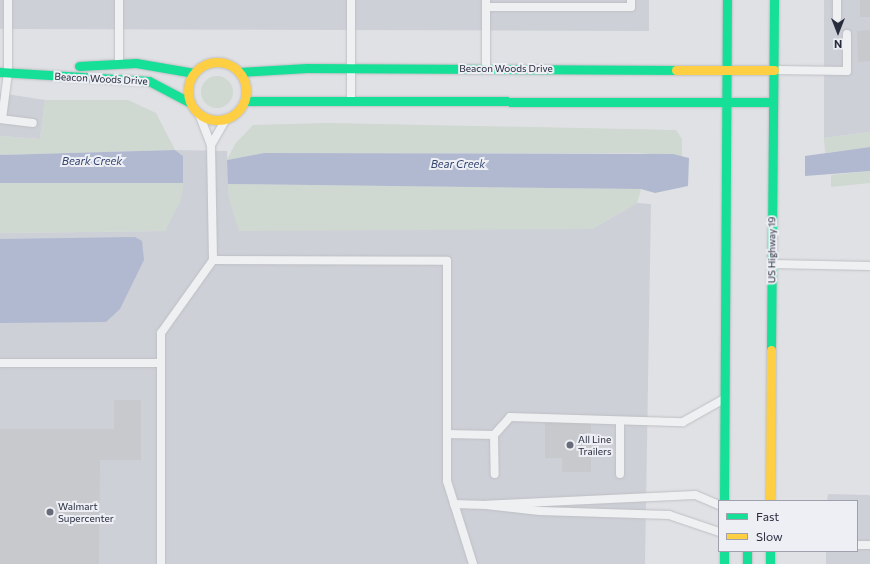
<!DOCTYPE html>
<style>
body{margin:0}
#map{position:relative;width:870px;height:564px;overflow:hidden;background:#e0e1e5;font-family:Commissioner,sans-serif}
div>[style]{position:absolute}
.built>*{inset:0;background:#ced0d8}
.green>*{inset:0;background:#cfd8d1}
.round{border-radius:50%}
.water>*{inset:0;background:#b0b9cf}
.building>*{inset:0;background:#c8c9cd}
.roads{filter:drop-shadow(0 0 1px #bebfc3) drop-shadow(0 0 1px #bebfc3)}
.lane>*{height:8px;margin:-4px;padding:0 4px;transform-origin:4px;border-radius:4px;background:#eff0f2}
.fast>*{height:9px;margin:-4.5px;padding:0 4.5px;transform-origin:4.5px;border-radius:4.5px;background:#16e098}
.slow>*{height:9px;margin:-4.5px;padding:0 4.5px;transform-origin:4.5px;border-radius:4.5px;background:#ffcf43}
.slow>.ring{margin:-4.5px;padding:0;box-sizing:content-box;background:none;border:9px solid #ffcf43;border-radius:50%}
.dots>*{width:11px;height:11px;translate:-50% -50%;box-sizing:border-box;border:2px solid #edeff5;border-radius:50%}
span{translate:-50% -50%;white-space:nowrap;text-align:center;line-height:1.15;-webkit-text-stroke:4px #edeff5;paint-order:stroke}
.street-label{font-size:10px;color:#282c3d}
.poi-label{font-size:10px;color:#282c3d}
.left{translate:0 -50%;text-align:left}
.water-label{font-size:11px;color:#35456e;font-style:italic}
.legend{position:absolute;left:718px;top:500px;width:140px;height:52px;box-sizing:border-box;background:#edeff5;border:1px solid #9ea1ab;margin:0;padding:5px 7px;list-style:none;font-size:12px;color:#282c3d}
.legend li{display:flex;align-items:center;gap:8px;height:20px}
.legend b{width:20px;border:1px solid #9ea1ab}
.north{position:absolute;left:818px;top:12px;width:40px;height:40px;-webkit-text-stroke:3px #edeff5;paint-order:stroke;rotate:180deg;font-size:11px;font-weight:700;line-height:16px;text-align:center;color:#282c3d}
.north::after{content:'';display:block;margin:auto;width:14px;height:18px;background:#282c3d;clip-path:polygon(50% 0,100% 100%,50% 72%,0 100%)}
</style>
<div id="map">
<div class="built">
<div style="clip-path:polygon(0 0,649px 0,649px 31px,0 29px)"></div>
<div style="clip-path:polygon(824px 0,870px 0,870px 132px,824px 138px)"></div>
<div style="clip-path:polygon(0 93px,45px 100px,40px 139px,0 136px)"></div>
<div style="clip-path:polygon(175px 150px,227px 151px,229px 199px,592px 229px,637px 203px,651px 204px,645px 564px,0 564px,0 233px,165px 231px,183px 187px,183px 156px)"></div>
<div style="clip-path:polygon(828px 494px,870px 495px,870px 564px,826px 564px,826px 551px,857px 551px,857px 501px,827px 501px)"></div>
</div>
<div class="green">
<div class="round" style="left:201px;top:76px;width:32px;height:32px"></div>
<div style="clip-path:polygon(45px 100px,128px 100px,156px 113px,175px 150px,0 155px,0 136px,40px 139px)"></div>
<div style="clip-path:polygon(328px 123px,676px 130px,682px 139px,682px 157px,640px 153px,264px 153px,227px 160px,235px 144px,253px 125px)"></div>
<div style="clip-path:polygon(870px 132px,870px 147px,825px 153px,824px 138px)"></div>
<div style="clip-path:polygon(870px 171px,870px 183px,831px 187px,831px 175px)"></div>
<div style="clip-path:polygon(0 183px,183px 183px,183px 187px,180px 202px,165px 231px,0 233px)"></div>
<div style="clip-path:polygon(228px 184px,641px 189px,637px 203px,592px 229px,239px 231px,229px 199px)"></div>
</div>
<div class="water">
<div style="clip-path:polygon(870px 147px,870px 171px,805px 176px,805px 156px)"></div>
<div style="clip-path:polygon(175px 150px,183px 156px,183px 183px,0 183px,0 155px)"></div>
<div style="clip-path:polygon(264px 153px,673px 154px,689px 158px,688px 186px,655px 193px,641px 189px,228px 184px,227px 160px)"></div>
<div style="clip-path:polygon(135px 237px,142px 241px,144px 260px,120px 309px,106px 322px,0 323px,0 239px)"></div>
</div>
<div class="building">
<div style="clip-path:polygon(860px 0,870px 0,870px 17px,860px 17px)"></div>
<div style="clip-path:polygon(870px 30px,870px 61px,858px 62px,857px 31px)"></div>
<div style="clip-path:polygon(114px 400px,141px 400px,141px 460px,100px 460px,99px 564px,0 564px,0 429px,114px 429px)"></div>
<div style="clip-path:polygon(545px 422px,591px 422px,591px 472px,562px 472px,562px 458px,545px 458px)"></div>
</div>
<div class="roads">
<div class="lane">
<div style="left:119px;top:0;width:63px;rotate:90deg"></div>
<div style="left:351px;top:0;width:100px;rotate:90deg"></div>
<div style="left:486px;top:0;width:67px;rotate:90deg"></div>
<div style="left:486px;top:7px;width:145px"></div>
<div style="left:631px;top:7px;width:7px;rotate:-90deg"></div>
<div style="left:837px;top:18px;width:18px;rotate:-90deg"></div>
<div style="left:775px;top:70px;width:72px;rotate:0.8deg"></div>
<div style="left:847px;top:71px;width:37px;rotate:-90deg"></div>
<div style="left:0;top:119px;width:33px;rotate:7deg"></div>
<div style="left:2px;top:119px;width:46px;rotate:-82.6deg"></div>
<div style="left:8px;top:73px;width:73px;rotate:-90deg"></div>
<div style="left:211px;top:145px;width:30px;rotate:-60deg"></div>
<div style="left:213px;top:260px;width:234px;rotate:0.2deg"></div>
<div style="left:447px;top:261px;width:220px;rotate:90deg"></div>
<div style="left:447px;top:481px;width:87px;rotate:72.6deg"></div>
<div style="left:773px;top:264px;width:97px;rotate:1.2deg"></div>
<div style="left:0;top:363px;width:161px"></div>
<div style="left:620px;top:423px;width:51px;rotate:90deg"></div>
<div style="left:447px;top:434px;width:47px;rotate:1.2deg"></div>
<div style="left:494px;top:435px;width:24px;rotate:-48deg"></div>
<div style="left:510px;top:417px;width:173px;rotate:1.7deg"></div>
<div style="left:683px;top:422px;width:45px;rotate:-29.4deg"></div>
<div style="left:494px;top:435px;width:39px;rotate:89deg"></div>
<div style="left:454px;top:504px;width:32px;rotate:2deg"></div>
<div style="left:719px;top:505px;width:26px;rotate:-157deg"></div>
<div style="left:695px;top:495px;width:209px;rotate:177.3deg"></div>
<div style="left:486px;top:505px;width:54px;rotate:6.3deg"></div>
<div style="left:540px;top:511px;width:129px;rotate:1.8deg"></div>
<div style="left:669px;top:515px;width:53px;rotate:18.8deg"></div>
<div style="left:857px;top:545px;width:13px"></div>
<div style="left:161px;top:564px;width:231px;rotate:-90deg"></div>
<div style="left:161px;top:333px;width:90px;rotate:-54.5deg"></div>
<div style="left:213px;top:260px;width:115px;rotate:-91deg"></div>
<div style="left:211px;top:145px;width:33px;rotate:-111deg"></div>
</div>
<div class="fast">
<div style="left:79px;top:66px;width:57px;rotate:-3deg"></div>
<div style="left:136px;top:63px;width:59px;rotate:9.8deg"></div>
<div style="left:0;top:72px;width:149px;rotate:3.5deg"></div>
<div style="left:149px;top:81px;width:45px;rotate:27.7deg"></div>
<div style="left:239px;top:72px;width:68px;rotate:-3.4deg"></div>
<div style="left:307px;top:68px;width:369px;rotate:0.3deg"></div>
<div style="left:245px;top:101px;width:528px;rotate:0.11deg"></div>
<div style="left:771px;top:350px;width:350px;rotate:-89.5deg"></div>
<div style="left:724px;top:501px;width:501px;rotate:-89.66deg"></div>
<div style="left:724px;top:551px;width:13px;rotate:90deg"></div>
<div style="left:747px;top:551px;width:13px;rotate:90deg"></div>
<div style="left:770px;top:551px;width:13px;rotate:90deg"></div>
</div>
<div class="slow">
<div class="ring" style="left:188px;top:62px;width:49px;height:49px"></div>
<div style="left:676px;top:70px;width:98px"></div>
<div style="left:770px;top:501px;width:151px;rotate:-89.6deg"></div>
</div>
</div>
<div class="dots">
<div style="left:570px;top:445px;background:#686b78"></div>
<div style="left:50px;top:512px;background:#686b78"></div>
</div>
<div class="street-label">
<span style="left:506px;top:69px">Beacon Woods Drive</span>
<span style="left:101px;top:79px;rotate:3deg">Beacon Woods Drive</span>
<span style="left:772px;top:250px;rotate:-90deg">US Highway 19</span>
</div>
<div class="poi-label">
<span class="left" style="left:578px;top:445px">All Line<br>Trailers</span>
<span class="left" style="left:58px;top:512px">Walmart<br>Supercenter</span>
</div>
<div class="water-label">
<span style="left:92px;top:161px">Beark Creek</span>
<span style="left:458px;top:164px">Bear Creek</span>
</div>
<ul class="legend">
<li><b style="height:5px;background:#16e098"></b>Fast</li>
<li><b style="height:5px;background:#ffcf43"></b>Slow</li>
</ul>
<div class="north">N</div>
</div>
